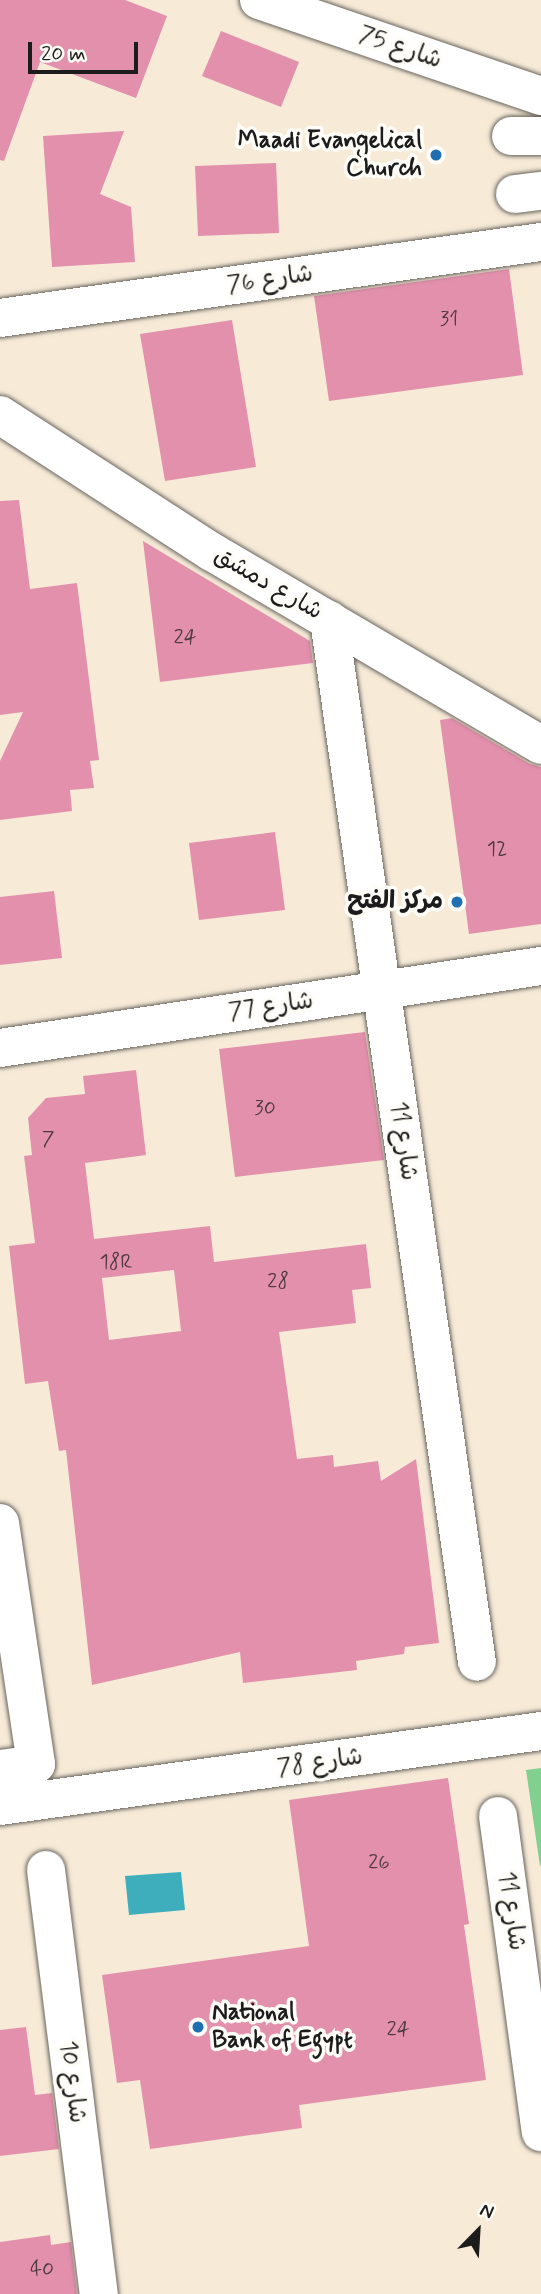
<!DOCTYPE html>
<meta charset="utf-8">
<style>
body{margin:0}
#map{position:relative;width:541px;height:2294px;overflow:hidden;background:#f7ebd8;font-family:Mynerve,"Playpen Sans Arabic",sans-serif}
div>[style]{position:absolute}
.green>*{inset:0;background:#81d090}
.water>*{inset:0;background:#3faebc}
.building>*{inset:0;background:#e390ad}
.roads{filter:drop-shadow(0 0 2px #69645e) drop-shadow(0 0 2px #69645e)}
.minor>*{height:38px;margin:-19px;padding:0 19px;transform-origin:19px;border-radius:19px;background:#fff}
.dots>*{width:19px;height:19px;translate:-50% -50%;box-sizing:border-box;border:4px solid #fdfcf7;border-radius:50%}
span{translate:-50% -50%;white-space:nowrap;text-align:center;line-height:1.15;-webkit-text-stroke:7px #fdfcf7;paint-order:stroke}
.number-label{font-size:21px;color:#4e3940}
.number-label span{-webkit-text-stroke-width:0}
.street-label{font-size:24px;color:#1c1c1c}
.poi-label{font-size:24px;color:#1c1c1c;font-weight:700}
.right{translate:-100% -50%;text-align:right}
.left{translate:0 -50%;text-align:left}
.north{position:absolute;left:443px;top:2196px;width:70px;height:70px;-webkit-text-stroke:5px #fdfcf7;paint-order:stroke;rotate:24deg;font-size:19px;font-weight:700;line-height:28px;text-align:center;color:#1c1c1c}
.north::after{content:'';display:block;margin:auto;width:24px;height:32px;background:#1c1c1c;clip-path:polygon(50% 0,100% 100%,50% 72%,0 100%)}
.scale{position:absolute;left:28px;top:42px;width:110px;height:32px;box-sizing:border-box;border:4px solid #1c1c1c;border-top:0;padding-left:9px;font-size:21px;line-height:24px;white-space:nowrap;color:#1c1c1c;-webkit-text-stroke:5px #fdfcf7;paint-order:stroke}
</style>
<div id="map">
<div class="green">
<div style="clip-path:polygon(541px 1768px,541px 1865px,540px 1866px,526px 1770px)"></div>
</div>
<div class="water">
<div style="clip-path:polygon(181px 1872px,185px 1910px,129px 1915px,125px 1876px)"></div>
</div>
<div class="building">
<div style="clip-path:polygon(0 0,125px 0,167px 16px,136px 98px,40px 62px,4px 161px,0 160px)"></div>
<div style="clip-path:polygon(221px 31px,299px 62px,281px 107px,202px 76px)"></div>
<div style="clip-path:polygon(124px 131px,100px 194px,131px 207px,135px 262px,52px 267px,43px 136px)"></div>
<div style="clip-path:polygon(276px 163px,279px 233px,198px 236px,195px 166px)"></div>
<div style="clip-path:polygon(509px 269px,523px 375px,329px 401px,314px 296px)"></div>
<div style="clip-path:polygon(232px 320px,256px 467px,165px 481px,140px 334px)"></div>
<div style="clip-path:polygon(19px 500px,30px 589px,77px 583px,99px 760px,90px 761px,94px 788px,70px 790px,72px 811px,0 820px,0 761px,23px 712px,0 715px,0 501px)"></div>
<div style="clip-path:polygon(143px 541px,310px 641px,313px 663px,160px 682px)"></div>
<div style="clip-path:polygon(452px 718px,530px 764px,541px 767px,541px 924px,469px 934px,440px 720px)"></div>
<div style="clip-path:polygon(275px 832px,285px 910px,199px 920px,189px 843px)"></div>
<div style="clip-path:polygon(54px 891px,62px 958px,0 965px,0 897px)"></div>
<div style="clip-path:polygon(365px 1032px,384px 1160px,235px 1177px,219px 1049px)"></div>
<div style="clip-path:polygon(evenodd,136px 1070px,146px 1155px,85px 1163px,94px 1239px,210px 1226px,214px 1262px,366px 1244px,371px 1288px,352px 1290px,356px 1323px,279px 1332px,297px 1459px,333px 1455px,334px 1467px,378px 1461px,381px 1481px,416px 1459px,439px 1643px,405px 1647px,404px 1654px,356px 1661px,357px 1670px,243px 1683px,240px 1652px,92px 1685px,66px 1450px,59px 1451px,48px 1381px,25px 1384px,9px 1246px,35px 1243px,24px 1156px,32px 1155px,28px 1118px,46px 1098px,85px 1094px,83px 1076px,136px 1070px,174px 1270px,181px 1331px,109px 1340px,102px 1278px,174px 1270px)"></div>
<div style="clip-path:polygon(448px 1778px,469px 1924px,464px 1925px,486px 2080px,299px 2105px,302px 2128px,150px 2149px,140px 2080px,117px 2083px,102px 1975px,309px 1946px,289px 1800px)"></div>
<div style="clip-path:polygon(26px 2027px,35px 2095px,52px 2093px,59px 2149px,0 2156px,0 2030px)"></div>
<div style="clip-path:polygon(50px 2235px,51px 2245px,71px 2242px,77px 2294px,0 2294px,0 2242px)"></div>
</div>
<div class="roads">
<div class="minor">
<div style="left:259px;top:0;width:298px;rotate:18.8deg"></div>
<div style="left:511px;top:136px;width:30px"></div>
<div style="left:515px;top:194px;width:26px;rotate:-7deg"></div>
<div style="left:0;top:318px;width:546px;rotate:-8deg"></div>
<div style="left:0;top:415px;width:252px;rotate:32.9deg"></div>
<div style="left:212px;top:552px;width:381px;rotate:30.4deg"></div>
<div style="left:329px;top:620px;width:1052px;rotate:81.92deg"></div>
<div style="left:0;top:1048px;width:547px;rotate:-8.62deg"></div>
<div style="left:0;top:1523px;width:244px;rotate:81.5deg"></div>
<div style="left:36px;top:1764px;width:36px;rotate:172deg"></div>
<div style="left:0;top:1806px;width:546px;rotate:-7.89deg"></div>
<div style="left:498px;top:1816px;width:319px;rotate:82.3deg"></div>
<div style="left:46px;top:1870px;width:427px;rotate:82.9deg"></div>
</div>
</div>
<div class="dots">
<div style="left:436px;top:155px;background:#1f6fb2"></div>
<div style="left:457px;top:902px;background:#1f6fb2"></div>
<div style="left:198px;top:2027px;background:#1f6fb2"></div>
</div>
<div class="number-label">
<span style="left:449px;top:319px">31</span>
<span style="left:185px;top:637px">24</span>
<span style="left:497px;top:849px">12</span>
<span style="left:265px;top:1108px">30</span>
<span style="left:48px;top:1139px">7</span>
<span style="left:116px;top:1262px">18R</span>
<span style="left:278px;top:1281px">28</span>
<span style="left:379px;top:1862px">26</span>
<span style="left:398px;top:2029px">24</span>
<span style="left:42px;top:2269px">40</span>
</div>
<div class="street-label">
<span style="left:400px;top:48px;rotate:19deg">شارع 75</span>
<span style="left:270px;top:280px;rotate:-8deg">شارع 76</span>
<span style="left:268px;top:584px;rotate:30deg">شارع دمشق</span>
<span style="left:271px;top:1007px;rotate:-8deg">شارع 77</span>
<span style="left:403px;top:1141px;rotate:82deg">شارع 11</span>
<span style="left:320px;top:1763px;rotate:-8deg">شارع 78</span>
<span style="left:511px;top:1911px;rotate:82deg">شارع 11</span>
<span style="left:72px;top:2082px;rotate:83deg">شارع 10</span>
</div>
<div class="poi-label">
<span class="right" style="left:422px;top:155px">Maadi Evangelical<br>Church</span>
<span class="right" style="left:443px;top:902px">مركز الفتح</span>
<span class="left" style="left:212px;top:2027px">National<br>Bank of Egypt</span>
</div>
<div class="north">N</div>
<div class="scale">20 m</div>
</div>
